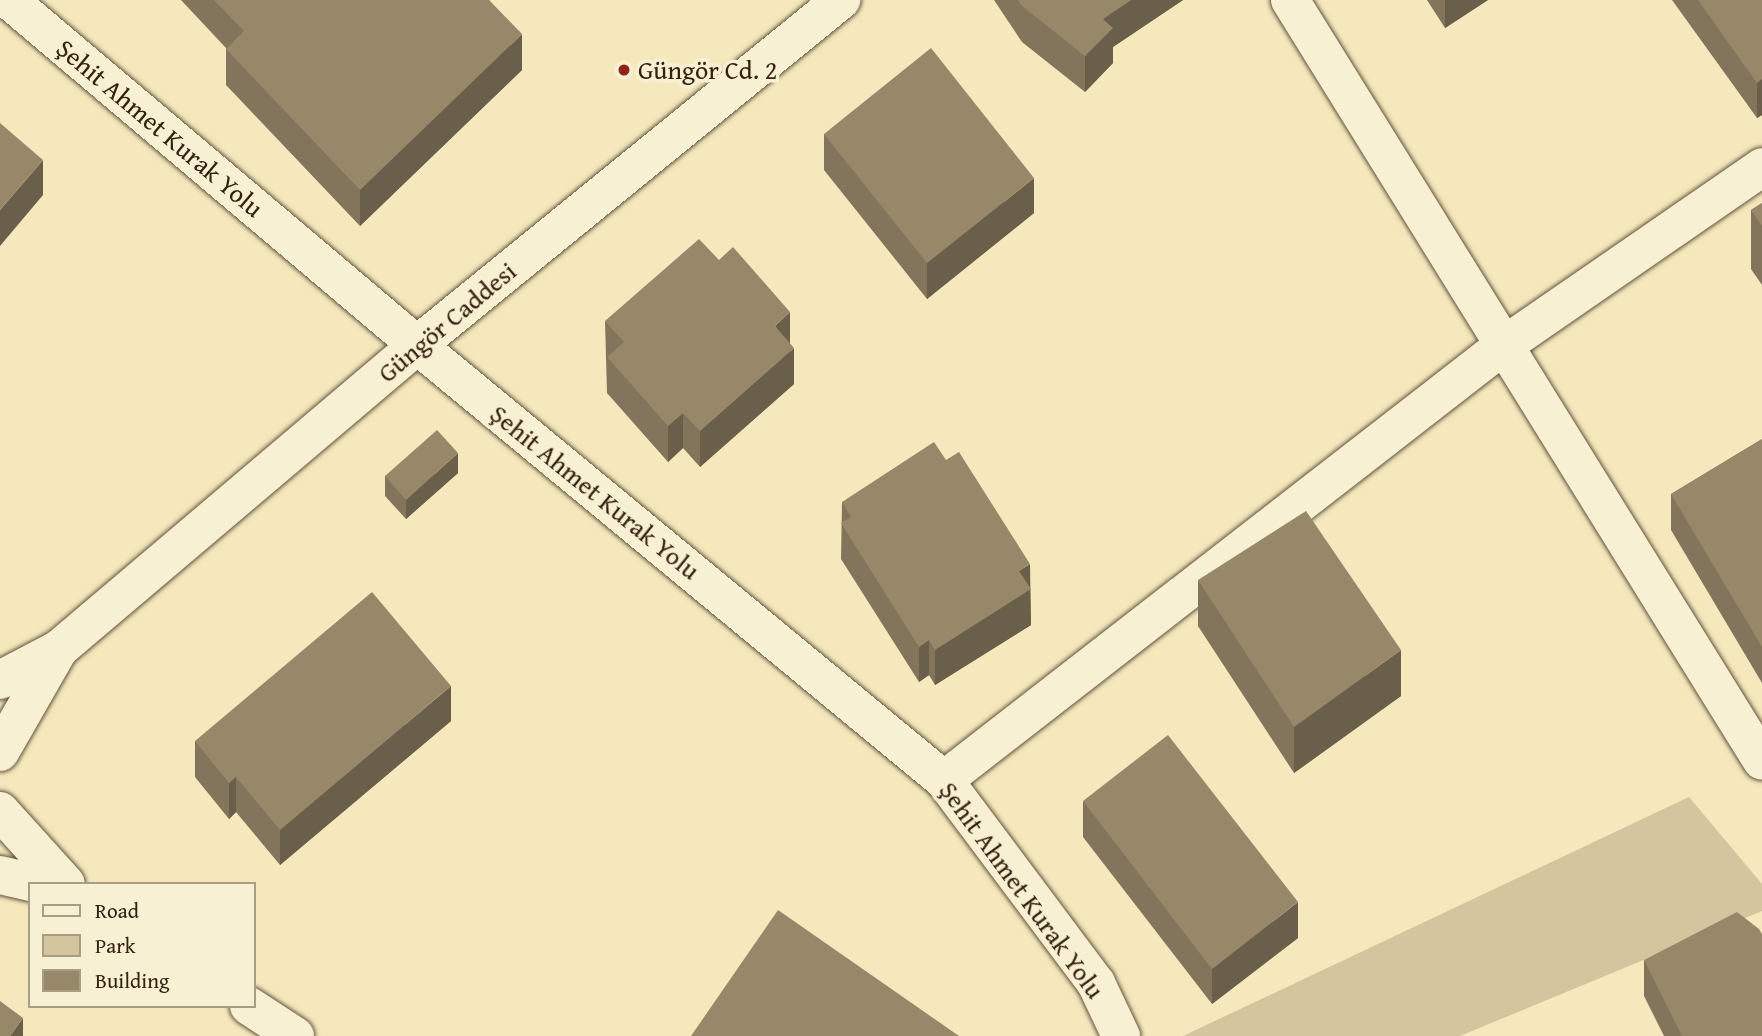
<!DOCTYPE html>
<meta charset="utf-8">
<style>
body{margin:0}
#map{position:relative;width:1762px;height:1036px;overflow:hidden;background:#f4e8bc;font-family:"Gentium Book Plus",serif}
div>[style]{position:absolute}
.green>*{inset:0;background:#d3c69f}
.roads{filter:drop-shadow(0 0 2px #64533c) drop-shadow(0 0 2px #64533c)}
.minor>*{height:38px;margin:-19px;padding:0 19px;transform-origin:19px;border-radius:19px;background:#f8f0d3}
.tertiary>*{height:38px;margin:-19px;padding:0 19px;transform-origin:19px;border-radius:19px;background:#f8f0d3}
.secondary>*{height:38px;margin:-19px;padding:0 19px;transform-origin:19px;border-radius:19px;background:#f8f0d3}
.wall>*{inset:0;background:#83755b}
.shaded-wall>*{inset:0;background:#6a5f4a}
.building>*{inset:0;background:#98886a}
.dots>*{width:19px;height:19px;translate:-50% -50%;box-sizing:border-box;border:4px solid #f8f0d3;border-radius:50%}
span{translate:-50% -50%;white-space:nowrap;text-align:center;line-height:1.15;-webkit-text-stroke:7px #f8f0d3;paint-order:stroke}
.poi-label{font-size:26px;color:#342112}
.left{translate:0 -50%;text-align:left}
.street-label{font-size:26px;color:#342112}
.legend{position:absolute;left:28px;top:882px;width:228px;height:126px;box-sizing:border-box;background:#f8f0d3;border:2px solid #aa9d86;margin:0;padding:9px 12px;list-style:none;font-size:21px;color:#342112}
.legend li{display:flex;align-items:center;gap:14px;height:35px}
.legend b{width:35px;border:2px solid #aa9d86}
</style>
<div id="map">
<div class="green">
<div style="clip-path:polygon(1689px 797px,1762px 884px,1762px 911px,1460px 1036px,1183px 1036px)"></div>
</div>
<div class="roads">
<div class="minor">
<div style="left:9px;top:0;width:534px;rotate:40.22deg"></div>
<div style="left:417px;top:345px;width:683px;rotate:39.54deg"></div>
<div style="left:944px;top:780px;width:254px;rotate:53.2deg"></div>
<div style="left:1096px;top:983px;width:59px;rotate:64.7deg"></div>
<div style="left:1290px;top:0;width:895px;rotate:58.19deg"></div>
<div style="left:944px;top:780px;width:708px;rotate:-37.83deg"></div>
<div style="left:1503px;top:346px;width:315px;rotate:-34.6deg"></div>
</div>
<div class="tertiary">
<div style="left:0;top:811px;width:98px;rotate:47.9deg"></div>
<div style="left:0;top:875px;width:39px;rotate:13deg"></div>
<div style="left:249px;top:1006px;width:55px;rotate:33.1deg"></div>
</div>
<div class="secondary">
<div style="left:0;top:680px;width:67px;rotate:-27.7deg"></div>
<div style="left:59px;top:649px;width:470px;rotate:-40.3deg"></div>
<div style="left:417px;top:345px;width:547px;rotate:-39.13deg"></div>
<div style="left:0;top:752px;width:119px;rotate:-60.2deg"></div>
</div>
</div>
<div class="wall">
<div style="clip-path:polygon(181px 0,489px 0,522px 70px,360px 226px,226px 85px,226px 48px)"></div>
<div style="clip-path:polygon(994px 0,1183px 0,1113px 47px,1113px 63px,1085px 92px,1022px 42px)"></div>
<div style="clip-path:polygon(1427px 0,1488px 0,1445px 28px)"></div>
<div style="clip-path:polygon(1672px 0,1762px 0,1762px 115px,1757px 118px)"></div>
<div style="clip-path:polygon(824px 134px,1034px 213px,927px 299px,824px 170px)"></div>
<div style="clip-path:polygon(1762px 203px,1762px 285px,1751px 269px,1751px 210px)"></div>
<div style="clip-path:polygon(605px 321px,790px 344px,794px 384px,700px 467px,683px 448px,668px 462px,607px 393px)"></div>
<div style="clip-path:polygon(1762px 439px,1762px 683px,1671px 530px,1671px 494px)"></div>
<div style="clip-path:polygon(458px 473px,406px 519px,385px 496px,385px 476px)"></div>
<div style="clip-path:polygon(842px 502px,1030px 588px,1031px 625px,935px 685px,929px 675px,919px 682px,841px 559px)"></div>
<div style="clip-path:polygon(1198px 580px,1401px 696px,1294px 773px,1198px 626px)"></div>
<div style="clip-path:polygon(451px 721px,280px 865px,236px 812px,229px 819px,195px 777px,195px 741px)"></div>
<div style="clip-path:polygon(1083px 801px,1298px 938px,1212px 1004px,1083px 837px)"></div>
<div style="clip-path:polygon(1644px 960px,1762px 1036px,1664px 1036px,1644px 996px)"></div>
</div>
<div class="shaded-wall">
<div style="clip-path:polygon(1131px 0,1183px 0,1113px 47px,1113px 63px,1085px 92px,1085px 56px,1103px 19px)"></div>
<div style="clip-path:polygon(1445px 0,1488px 0,1445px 28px)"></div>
<div style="clip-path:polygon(522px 34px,522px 70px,360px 226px,360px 190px)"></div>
<div style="clip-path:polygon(1762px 79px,1762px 115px,1757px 118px,1757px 83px)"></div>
<div style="clip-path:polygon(43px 160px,43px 195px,0 246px,0 210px)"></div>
<div style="clip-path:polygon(1034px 178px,1034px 213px,927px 299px,927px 263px)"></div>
<div style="clip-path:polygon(790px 312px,790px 348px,775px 326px)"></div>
<div style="clip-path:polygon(794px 348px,794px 384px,700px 467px,700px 431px)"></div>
<div style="clip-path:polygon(683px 413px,683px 448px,668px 462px,668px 426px)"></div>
<div style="clip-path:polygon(458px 453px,458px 473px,406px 519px,406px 500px)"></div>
<div style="clip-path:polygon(1030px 564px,1031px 625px,935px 685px,935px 650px,1019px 571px)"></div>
<div style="clip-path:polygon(929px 640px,929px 675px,919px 682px,919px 647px)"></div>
<div style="clip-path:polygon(1401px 650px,1401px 696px,1294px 773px,1294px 727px)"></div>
<div style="clip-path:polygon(451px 686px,451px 721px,280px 865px,280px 830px)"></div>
<div style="clip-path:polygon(236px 777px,236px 812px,229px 819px,229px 783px)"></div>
<div style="clip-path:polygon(1298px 902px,1298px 938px,1212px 1004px,1212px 969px)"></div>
<div style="clip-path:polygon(23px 1018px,23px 1036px,10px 1036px)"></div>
</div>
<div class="building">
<div style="clip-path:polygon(214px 0,489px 0,522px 34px,360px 190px,226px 49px,244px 31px)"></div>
<div style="clip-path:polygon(1018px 0,1131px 0,1103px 19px,1113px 28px,1085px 56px,1022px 6px)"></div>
<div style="clip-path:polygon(1698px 0,1762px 0,1762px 79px,1757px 83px)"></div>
<div style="clip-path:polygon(931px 48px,1034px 178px,927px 263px,824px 134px)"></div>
<div style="clip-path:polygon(0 123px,43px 160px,0 210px)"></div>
<div style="clip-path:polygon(1762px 203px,1762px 226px,1751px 210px)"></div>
<div style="clip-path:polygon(699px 239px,719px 260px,733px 247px,790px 312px,775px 326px,794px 348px,700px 431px,683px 413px,668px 426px,607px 357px,624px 342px,605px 321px)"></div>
<div style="clip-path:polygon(437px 430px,458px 453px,406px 500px,385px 476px)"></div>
<div style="clip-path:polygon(1762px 439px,1762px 647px,1671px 494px)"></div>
<div style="clip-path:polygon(934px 442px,946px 460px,959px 452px,1030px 564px,1019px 571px,1031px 589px,935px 650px,929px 640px,919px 647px,841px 523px,851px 517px,842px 502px)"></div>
<div style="clip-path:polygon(1306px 511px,1401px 650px,1294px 727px,1198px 580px)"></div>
<div style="clip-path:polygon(372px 592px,451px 686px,280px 830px,236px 777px,229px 783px,195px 741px)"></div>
<div style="clip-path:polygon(1168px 735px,1298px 902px,1212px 969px,1083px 801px)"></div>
<div style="clip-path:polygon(778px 910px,959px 1036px,691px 1036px)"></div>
<div style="clip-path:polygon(1737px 912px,1759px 929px,1762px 934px,1762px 1036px,1682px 1036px,1644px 960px)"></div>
<div style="clip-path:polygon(0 1001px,23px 1018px,10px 1036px,0 1036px)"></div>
</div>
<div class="dots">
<div style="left:624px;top:70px;background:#8f2418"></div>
</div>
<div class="poi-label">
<span class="left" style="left:638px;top:70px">Güngör Cd. 2</span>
</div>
<div class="street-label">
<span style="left:160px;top:128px;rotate:40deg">Şehit Ahmet Kurak Yolu</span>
<span style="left:447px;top:322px;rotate:-40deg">Güngör Caddesi</span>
<span style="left:595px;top:492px;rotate:39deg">Şehit Ahmet Kurak Yolu</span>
<span style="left:1022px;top:890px;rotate:54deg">Şehit Ahmet Kurak Yolu</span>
</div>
<ul class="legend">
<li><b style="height:9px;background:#f8f0d3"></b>Road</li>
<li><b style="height:19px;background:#d3c69f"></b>Park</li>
<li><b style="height:19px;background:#98886a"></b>Building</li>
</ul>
</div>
